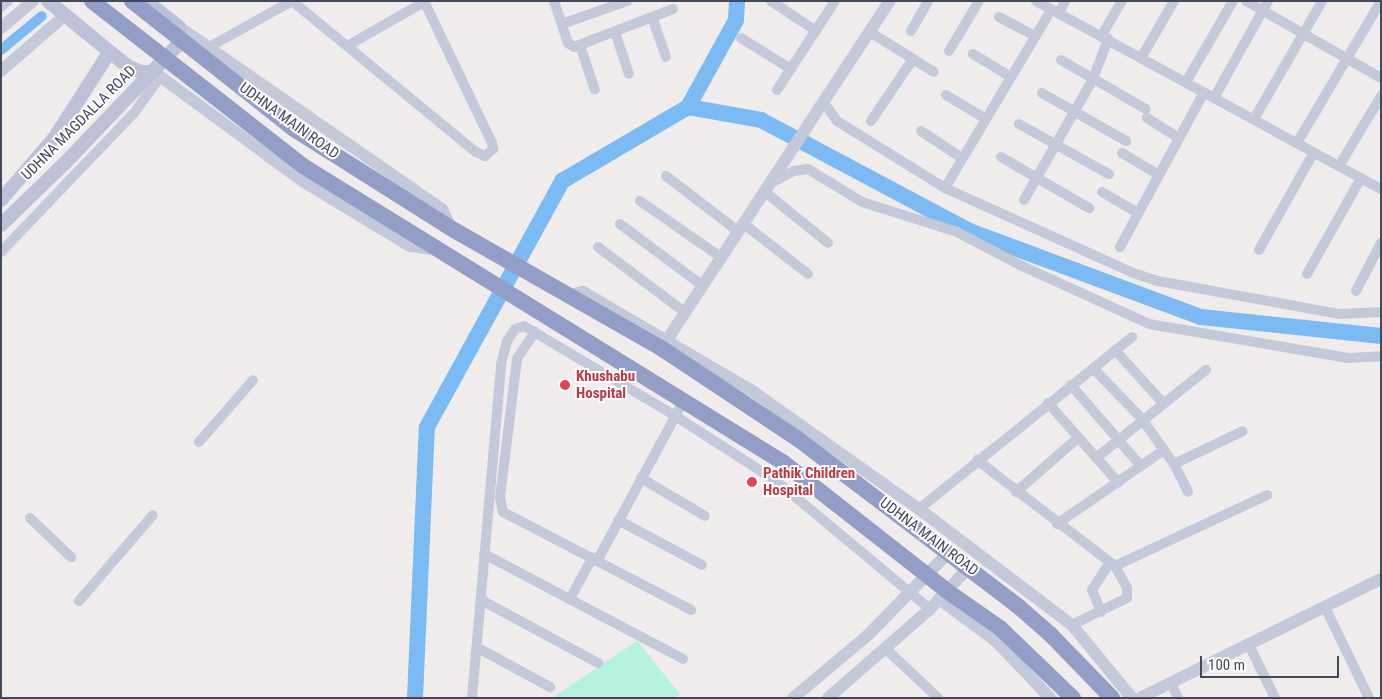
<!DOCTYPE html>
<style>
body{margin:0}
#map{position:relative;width:1382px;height:699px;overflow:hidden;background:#efeceb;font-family:"Roboto Condensed",sans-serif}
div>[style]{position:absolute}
.green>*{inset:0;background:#b4f2dd}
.canal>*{height:10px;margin:-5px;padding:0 5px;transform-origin:5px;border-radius:5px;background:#7cbaf4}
.river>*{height:16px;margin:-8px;padding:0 8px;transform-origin:8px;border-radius:8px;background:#7cbaf4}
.minor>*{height:10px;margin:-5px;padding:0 5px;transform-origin:5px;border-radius:5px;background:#c3c9d8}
.tertiary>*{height:12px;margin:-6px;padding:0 6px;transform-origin:6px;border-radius:6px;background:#c3c9d8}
.secondary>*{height:14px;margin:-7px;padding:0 7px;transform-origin:7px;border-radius:7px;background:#bcc1d7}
.trunk>*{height:16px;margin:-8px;padding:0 8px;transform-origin:8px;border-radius:8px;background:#939ec7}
.dots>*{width:14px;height:14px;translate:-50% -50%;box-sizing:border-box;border:2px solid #fff;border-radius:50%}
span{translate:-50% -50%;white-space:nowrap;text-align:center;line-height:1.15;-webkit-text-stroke:4px #fff;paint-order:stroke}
.street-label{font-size:15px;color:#42495b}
.health-label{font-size:15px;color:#be3a42;font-weight:700}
.left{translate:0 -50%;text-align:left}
.frame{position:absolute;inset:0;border:2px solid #42495b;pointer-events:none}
.scale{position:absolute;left:1200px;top:656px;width:139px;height:22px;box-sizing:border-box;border:2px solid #42495b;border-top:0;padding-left:6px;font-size:15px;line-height:18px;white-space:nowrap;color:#42495b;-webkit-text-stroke:4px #fff;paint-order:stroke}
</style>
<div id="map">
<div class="green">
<div style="clip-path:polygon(637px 641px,680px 694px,675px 698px,552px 698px)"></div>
</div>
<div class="canal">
<div style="left:1px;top:50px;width:53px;rotate:-39.7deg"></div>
</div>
<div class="river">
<div style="left:688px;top:107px;width:99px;rotate:-61.1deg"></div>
<div style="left:736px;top:20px;width:19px;rotate:-87deg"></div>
<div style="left:415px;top:698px;width:271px;rotate:-87.5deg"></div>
<div style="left:427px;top:427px;width:281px;rotate:-61.2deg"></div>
<div style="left:562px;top:181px;width:146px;rotate:-30.4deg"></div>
<div style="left:688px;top:107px;width:74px;rotate:10.1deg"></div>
<div style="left:761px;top:120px;width:239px;rotate:28deg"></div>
<div style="left:972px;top:232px;width:244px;rotate:20.4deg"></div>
<div style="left:1201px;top:317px;width:181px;rotate:6deg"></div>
</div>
<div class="minor">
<div style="left:554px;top:1px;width:44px;rotate:71.6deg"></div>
<div style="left:568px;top:43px;width:7px;rotate:34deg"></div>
<div style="left:574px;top:47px;width:106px;rotate:-21deg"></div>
<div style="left:771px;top:1px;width:54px;rotate:33.7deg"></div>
<div style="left:1036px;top:1px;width:393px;rotate:28.6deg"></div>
<div style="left:1246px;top:1px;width:155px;rotate:29.7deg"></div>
<div style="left:1px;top:7px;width:9px;rotate:-41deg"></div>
<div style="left:1059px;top:13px;width:13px;rotate:-63deg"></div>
<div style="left:652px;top:17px;width:42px;rotate:70.7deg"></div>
<div style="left:999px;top:17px;width:41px;rotate:27.8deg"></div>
<div style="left:562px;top:24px;width:69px;rotate:-19.5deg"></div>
<div style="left:911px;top:31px;width:34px;rotate:-60deg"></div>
<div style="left:615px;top:32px;width:44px;rotate:71.6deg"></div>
<div style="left:870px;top:32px;width:75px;rotate:32deg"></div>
<div style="left:1102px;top:35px;width:39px;rotate:-60deg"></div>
<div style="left:741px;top:38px;width:59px;rotate:31.8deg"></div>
<div style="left:580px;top:45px;width:47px;rotate:71.6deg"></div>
<div style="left:211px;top:46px;width:93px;rotate:-29.1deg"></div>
<div style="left:292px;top:1px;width:238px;rotate:39.4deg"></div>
<div style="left:476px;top:152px;width:10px;rotate:24deg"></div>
<div style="left:485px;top:156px;width:11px;rotate:-41deg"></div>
<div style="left:493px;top:149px;width:6px;rotate:-99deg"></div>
<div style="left:492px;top:143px;width:157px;rotate:-115.6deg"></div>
<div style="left:347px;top:46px;width:89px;rotate:-29.7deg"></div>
<div style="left:949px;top:51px;width:58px;rotate:-59deg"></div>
<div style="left:973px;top:54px;width:44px;rotate:31.2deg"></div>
<div style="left:1141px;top:58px;width:66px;rotate:-59.9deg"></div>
<div style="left:1061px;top:60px;width:98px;rotate:30deg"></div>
<div style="left:1186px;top:82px;width:94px;rotate:-59.9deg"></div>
<div style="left:777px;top:90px;width:106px;rotate:-56.9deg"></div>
<div style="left:1042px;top:93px;width:97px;rotate:29.7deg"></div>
<div style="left:946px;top:95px;width:47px;rotate:31deg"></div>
<div style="left:1214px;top:98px;width:111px;rotate:-60.9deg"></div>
<div style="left:824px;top:103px;width:22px;rotate:54deg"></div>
<div style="left:837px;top:121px;width:127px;rotate:31.8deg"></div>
<div style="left:945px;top:188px;width:206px;rotate:24.3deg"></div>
<div style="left:1133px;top:273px;width:26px;rotate:18deg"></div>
<div style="left:1158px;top:281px;width:185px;rotate:10.3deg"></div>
<div style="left:1340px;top:314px;width:41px;rotate:-2.8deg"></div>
<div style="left:1147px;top:118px;width:38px;rotate:32deg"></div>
<div style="left:1254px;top:119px;width:136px;rotate:-60deg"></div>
<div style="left:871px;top:121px;width:75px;rotate:-55.9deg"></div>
<div style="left:1019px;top:124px;width:103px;rotate:29.1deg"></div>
<div style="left:921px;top:131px;width:49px;rotate:33.4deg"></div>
<div style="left:1297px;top:143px;width:165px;rotate:-59.4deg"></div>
<div style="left:1122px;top:153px;width:43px;rotate:30.7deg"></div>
<div style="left:1001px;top:157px;width:102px;rotate:30.1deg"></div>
<div style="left:1339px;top:166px;width:82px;rotate:-59deg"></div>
<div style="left:666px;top:176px;width:92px;rotate:37.5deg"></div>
<div style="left:771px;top:183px;width:26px;rotate:-28deg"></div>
<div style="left:794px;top:171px;width:14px;rotate:-8deg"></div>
<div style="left:808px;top:169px;width:63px;rotate:31.4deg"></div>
<div style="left:862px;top:202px;width:100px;rotate:17.5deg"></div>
<div style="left:957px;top:232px;width:73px;rotate:27.6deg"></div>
<div style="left:1022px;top:266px;width:140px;rotate:24.5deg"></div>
<div style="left:1149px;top:324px;width:202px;rotate:9.7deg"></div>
<div style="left:1348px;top:358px;width:33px;rotate:-3deg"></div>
<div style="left:945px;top:188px;width:207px;rotate:-59.2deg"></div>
<div style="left:765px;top:192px;width:81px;rotate:39deg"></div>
<div style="left:1102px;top:192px;width:42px;rotate:30.3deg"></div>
<div style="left:1024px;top:200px;width:139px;rotate:-60.3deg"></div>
<div style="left:1093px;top:79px;width:43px;rotate:-69.4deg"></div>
<div style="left:640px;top:201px;width:100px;rotate:34.8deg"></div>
<div style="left:620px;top:224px;width:104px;rotate:36.8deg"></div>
<div style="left:744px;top:224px;width:81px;rotate:38deg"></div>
<div style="left:598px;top:247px;width:110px;rotate:36.9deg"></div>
<div style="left:1120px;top:247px;width:176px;rotate:-61.5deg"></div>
<div style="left:1259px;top:250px;width:112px;rotate:-60.7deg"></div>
<div style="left:1px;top:252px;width:192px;rotate:-46.3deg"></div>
<div style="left:134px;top:113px;width:44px;rotate:-54.2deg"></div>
<div style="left:1307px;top:274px;width:110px;rotate:-60.6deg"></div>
<div style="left:1356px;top:291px;width:54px;rotate:-62.5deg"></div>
<div style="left:535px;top:332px;width:32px;rotate:124deg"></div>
<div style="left:517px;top:359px;width:140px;rotate:97deg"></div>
<div style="left:500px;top:498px;width:14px;rotate:78deg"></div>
<div style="left:503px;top:512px;width:212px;rotate:27.5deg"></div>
<div style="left:1115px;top:350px;width:72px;rotate:47.8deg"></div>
<div style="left:1093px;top:368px;width:71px;rotate:46.1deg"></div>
<div style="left:1142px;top:419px;width:55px;rotate:54.6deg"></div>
<div style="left:1174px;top:464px;width:31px;rotate:63deg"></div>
<div style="left:1071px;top:385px;width:107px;rotate:49.2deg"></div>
<div style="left:1048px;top:403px;width:106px;rotate:48.5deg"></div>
<div style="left:199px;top:442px;width:82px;rotate:-48.9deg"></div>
<div style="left:1096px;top:458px;width:141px;rotate:-38.7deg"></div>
<div style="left:977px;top:460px;width:174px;rotate:37.5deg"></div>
<div style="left:1115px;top:566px;width:25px;rotate:61deg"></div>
<div style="left:1127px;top:588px;width:10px;rotate:90deg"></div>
<div style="left:1127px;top:598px;width:61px;rotate:153.9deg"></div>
<div style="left:1174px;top:464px;width:76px;rotate:-25.6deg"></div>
<div style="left:641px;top:478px;width:74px;rotate:30.7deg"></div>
<div style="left:1016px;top:492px;width:82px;rotate:-41.1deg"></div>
<div style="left:919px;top:509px;width:274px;rotate:-38.9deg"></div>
<div style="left:30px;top:518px;width:57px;rotate:43.6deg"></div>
<div style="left:618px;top:520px;width:95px;rotate:28.2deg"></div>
<div style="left:1057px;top:524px;width:130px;rotate:-34.7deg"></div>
<div style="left:484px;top:554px;width:225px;rotate:27.8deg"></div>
<div style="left:597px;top:561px;width:183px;rotate:-61.6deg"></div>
<div style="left:1115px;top:566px;width:168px;rotate:-25deg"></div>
<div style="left:570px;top:599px;width:47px;rotate:-61.8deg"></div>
<div style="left:79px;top:601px;width:113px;rotate:-49.3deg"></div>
<div style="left:483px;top:601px;width:131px;rotate:28.3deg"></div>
<div style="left:1325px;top:607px;width:101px;rotate:64.2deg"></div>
<div style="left:1101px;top:612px;width:24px;rotate:-112deg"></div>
<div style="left:1092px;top:590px;width:33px;rotate:-57deg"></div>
<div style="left:1249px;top:645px;width:59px;rotate:63.9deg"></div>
<div style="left:478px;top:648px;width:82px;rotate:28.4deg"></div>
<div style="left:885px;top:648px;width:73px;rotate:43.3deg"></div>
<div style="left:1171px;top:683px;width:17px;rotate:65deg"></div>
<div style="left:472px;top:698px;width:335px;rotate:-85deg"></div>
<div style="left:501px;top:364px;width:24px;rotate:-75deg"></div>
<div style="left:507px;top:341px;width:14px;rotate:-56deg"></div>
<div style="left:515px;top:329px;width:9px;rotate:-18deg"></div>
<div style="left:524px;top:326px;width:169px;rotate:30.7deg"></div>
<div style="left:669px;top:412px;width:126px;rotate:32.7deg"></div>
<div style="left:775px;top:480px;width:202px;rotate:39.8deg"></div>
</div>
<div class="tertiary">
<div style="left:179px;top:27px;width:320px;rotate:34.7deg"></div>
<div style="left:442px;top:209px;width:21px;rotate:65deg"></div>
<div style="left:1px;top:28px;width:42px;rotate:-40.2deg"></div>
<div style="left:1px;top:71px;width:84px;rotate:-41.1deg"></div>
<div style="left:154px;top:72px;width:182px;rotate:36.3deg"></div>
<div style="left:301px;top:180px;width:127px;rotate:31.2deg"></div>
<div style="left:410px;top:246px;width:28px;rotate:8deg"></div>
<div style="left:571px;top:295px;width:12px;rotate:-14deg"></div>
<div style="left:583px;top:292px;width:194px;rotate:30.3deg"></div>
<div style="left:751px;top:390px;width:206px;rotate:35.3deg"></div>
<div style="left:919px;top:509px;width:192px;rotate:37.2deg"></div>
<div style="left:1072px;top:625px;width:94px;rotate:50.6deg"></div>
<div style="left:663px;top:346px;width:413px;rotate:-56.7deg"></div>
<div style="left:939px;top:599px;width:71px;rotate:36.4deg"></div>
<div style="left:996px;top:641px;width:79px;rotate:46.5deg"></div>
<div style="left:793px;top:698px;width:98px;rotate:-40deg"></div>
<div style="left:868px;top:635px;width:116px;rotate:-45.7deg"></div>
<div style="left:828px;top:698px;width:135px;rotate:-41.1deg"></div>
<div style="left:930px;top:609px;width:57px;rotate:-47.1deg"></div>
<div style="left:1140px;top:698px;width:269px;rotate:-26.3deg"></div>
</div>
<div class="secondary">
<div style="left:48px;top:1px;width:102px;rotate:39.4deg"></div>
<div style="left:127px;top:66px;width:15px;rotate:23deg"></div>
<div style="left:141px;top:72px;width:13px"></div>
<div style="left:1px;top:200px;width:83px;rotate:-49.4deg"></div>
<div style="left:55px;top:137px;width:100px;rotate:-57.3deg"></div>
<div style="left:1px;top:225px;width:89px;rotate:-44.1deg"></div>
<div style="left:65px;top:163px;width:162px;rotate:-46.3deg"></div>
<div style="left:177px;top:46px;width:19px;rotate:-84deg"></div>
<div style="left:179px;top:27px;width:42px;rotate:-141.8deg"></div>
</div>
<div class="trunk">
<div style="left:92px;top:1px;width:268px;rotate:38deg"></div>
<div style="left:303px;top:166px;width:565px;rotate:31.69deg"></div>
<div style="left:784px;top:463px;width:207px;rotate:38.1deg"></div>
<div style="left:947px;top:591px;width:65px;rotate:34.9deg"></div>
<div style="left:1000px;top:628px;width:101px;rotate:43.8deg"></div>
<div style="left:132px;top:1px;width:206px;rotate:38.3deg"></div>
<div style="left:294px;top:129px;width:189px;rotate:32.3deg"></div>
<div style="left:454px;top:230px;width:238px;rotate:29.7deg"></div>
<div style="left:661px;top:348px;width:164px;rotate:33.6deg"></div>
<div style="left:798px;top:439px;width:278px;rotate:37.2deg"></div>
<div style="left:1019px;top:607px;width:41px;rotate:41.1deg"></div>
<div style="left:1050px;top:634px;width:89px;rotate:45.9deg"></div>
</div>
<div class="dots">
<div style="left:565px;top:385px;background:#e0444e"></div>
<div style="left:752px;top:482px;background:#e0444e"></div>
</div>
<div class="street-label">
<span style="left:289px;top:121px;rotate:36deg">UDHNA MAIN ROAD</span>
<span style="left:79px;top:123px;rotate:-45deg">UDHNA MAGDALLA ROAD</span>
<span style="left:929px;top:537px;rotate:37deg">UDHNA MAIN ROAD</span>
</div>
<div class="health-label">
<span class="left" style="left:576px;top:385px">Khushabu<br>Hospital</span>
<span class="left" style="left:763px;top:482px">Pathik Children<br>Hospital</span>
</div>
<div class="frame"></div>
<div class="scale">100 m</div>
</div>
